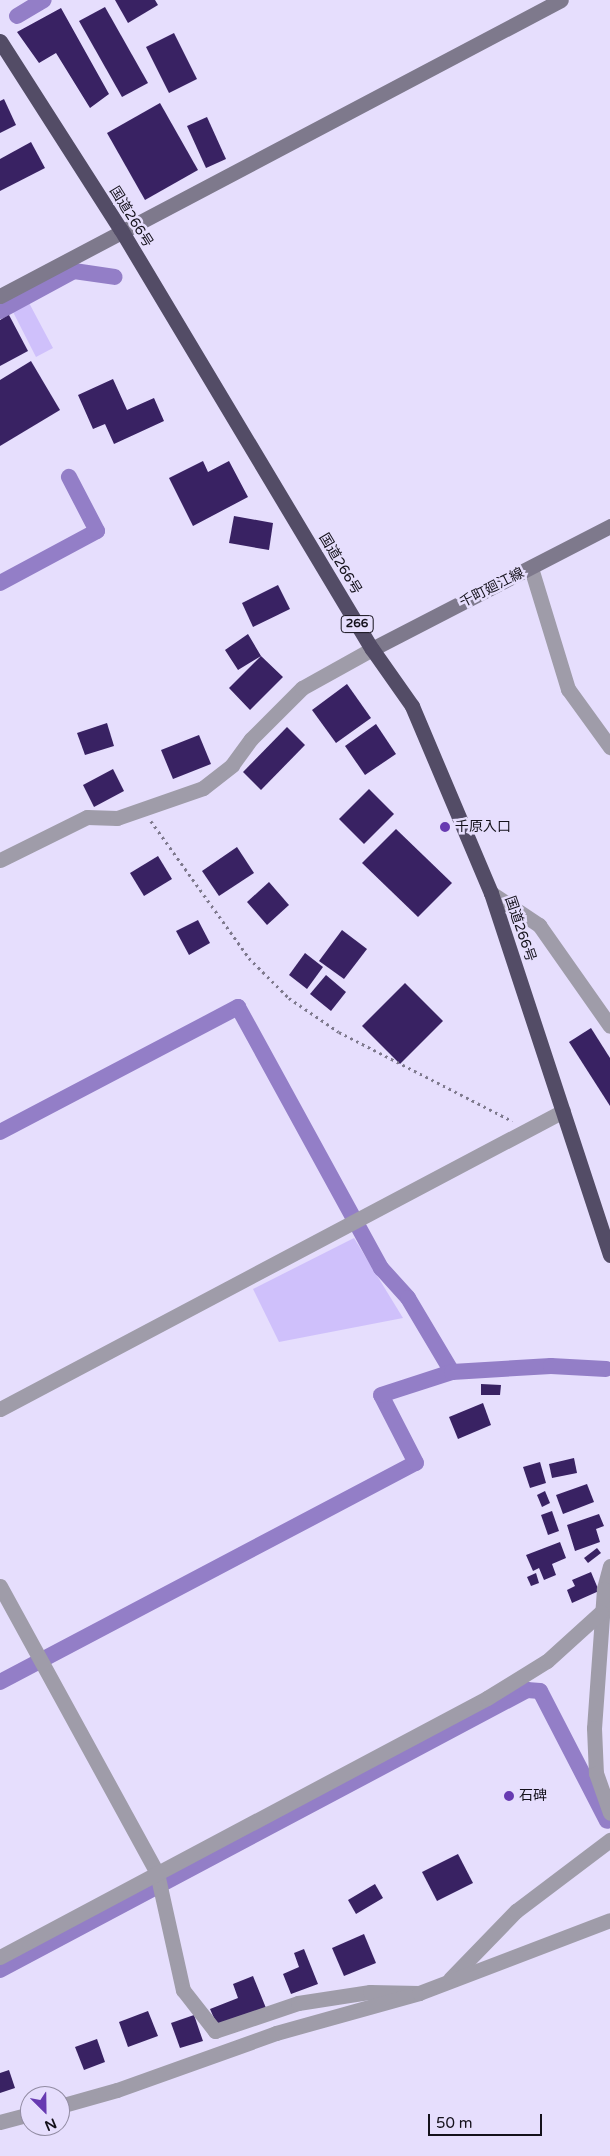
<!DOCTYPE html>
<meta charset="utf-8">
<style>
body{margin:0}
#map{position:relative;width:610px;height:2156px;overflow:hidden;background:#e6defd;font-family:"Varela Round","Noto Sans JP",sans-serif}
div>[style]{position:absolute}
.green>*{inset:0;background:#cfc0fb}
.canal>*{height:16px;margin:-8px;padding:0 8px;transform-origin:8px;border-radius:8px;background:#937ec7}
.building>*{inset:0;background:#392263}
.path>*{height:2.5px;margin-top:-1.25px;transform-origin:0;background:repeating-linear-gradient(90deg,#7e798d 0 2.5px,transparent 0 6.5px)}
.street>*{height:15px;margin:-7.5px;padding:0 7.5px;transform-origin:7.5px;border-radius:7.5px;background:#9f9ca9}
.secondary>*{height:15px;margin:-7.5px;padding:0 7.5px;transform-origin:7.5px;border-radius:7.5px;background:#7e798c}
.highway>*{height:15px;margin:-7.5px;padding:0 7.5px;transform-origin:7.5px;border-radius:7.5px;background:#534c66}
.dots>*{width:14px;height:14px;translate:-50% -50%;box-sizing:border-box;border:2px solid #e6defd;border-radius:50%}
span{translate:-50% -50%;white-space:nowrap;text-align:center;line-height:1.15;-webkit-text-stroke:5px #e6defd;paint-order:stroke}
.shield-label span{padding:1px 4px;background:#e6defd;border:1px solid;border-radius:4px;-webkit-text-stroke-width:0}
.shield-label{font-size:12px;color:#14111b;font-weight:700}
.street-label{font-size:14px;color:#14111b}
.poi-label{font-size:14px;color:#14111b}
.left{translate:0 -50%;text-align:left}
.north{position:absolute;left:20px;top:2086px;width:50px;height:50px;box-sizing:border-box;background:#e6defd;border:1px solid #928ca3;border-radius:50%;rotate:157deg;font-size:14px;font-weight:700;line-height:20px;text-align:center;color:#14111b}
.north::after{content:'';display:block;margin:auto;width:18px;height:22px;background:#673ab1;clip-path:polygon(50% 0,100% 100%,50% 72%,0 100%)}
.scale{position:absolute;left:428px;top:2114px;width:114px;height:22px;box-sizing:border-box;border:2px solid #14111b;border-top:0;padding-left:6px;font-size:15px;line-height:18px;white-space:nowrap;color:#14111b;-webkit-text-stroke:4px #e6defd;paint-order:stroke}
</style>
<div id="map">
<div class="green">
<div style="clip-path:polygon(28px 301px,53px 348px,36px 357px,12px 310px)"></div>
<div style="clip-path:polygon(354px 1238px,403px 1318px,279px 1342px,253px 1289px)"></div>
</div>
<div class="canal">
<div style="left:17px;top:16px;width:31px;rotate:-31deg"></div>
<div style="left:0;top:311px;width:84px;rotate:-28.4deg"></div>
<div style="left:74px;top:271px;width:41px;rotate:8.3deg"></div>
<div style="left:0;top:583px;width:110px;rotate:-28.2deg"></div>
<div style="left:97px;top:531px;width:61px;rotate:-117.4deg"></div>
<div style="left:0;top:1132px;width:269px;rotate:-27.7deg"></div>
<div style="left:238px;top:1007px;width:298px;rotate:61.3deg"></div>
<div style="left:381px;top:1268px;width:40px;rotate:48deg"></div>
<div style="left:408px;top:1298px;width:86px;rotate:59.3deg"></div>
<div style="left:0;top:1682px;width:470px;rotate:-27.8deg"></div>
<div style="left:416px;top:1463px;width:76px;rotate:-117.2deg"></div>
<div style="left:381px;top:1395px;width:75px;rotate:-17.9deg"></div>
<div style="left:452px;top:1372px;width:99px;rotate:-3.5deg"></div>
<div style="left:551px;top:1366px;width:55px;rotate:3.1deg"></div>
<div style="left:0;top:1970px;width:597px;rotate:-27.98deg"></div>
<div style="left:527px;top:1690px;width:13px;rotate:4deg"></div>
<div style="left:540px;top:1691px;width:146px;rotate:62.7deg"></div>
</div>
<div class="building">
<div style="clip-path:polygon(115px 0,155px 0,158px 5px,128px 23px)"></div>
<div style="clip-path:polygon(105px 7px,148px 83px,122px 97px,79px 21px)"></div>
<div style="clip-path:polygon(61px 8px,109px 94px,90px 108px,56px 53px,39px 63px,17px 32px)"></div>
<div style="clip-path:polygon(174px 33px,197px 79px,169px 93px,146px 47px)"></div>
<div style="clip-path:polygon(4px 99px,16px 125px,0 133px,0 101px)"></div>
<div style="clip-path:polygon(160px 103px,198px 170px,145px 200px,107px 133px)"></div>
<div style="clip-path:polygon(207px 117px,226px 159px,206px 168px,187px 126px)"></div>
<div style="clip-path:polygon(31px 142px,45px 168px,0 191px,0 159px)"></div>
<div style="clip-path:polygon(9px 315px,28px 351px,0 366px,0 320px)"></div>
<div style="clip-path:polygon(31px 361px,60px 410px,0 446px,0 380px)"></div>
<div style="clip-path:polygon(113px 379px,127px 410px,154px 398px,164px 421px,114px 444px,105px 424px,93px 429px,78px 395px)"></div>
<div style="clip-path:polygon(203px 461px,208px 472px,229px 461px,248px 497px,193px 526px,169px 478px)"></div>
<div style="clip-path:polygon(234px 516px,273px 523px,269px 550px,229px 543px)"></div>
<div style="clip-path:polygon(278px 585px,290px 609px,253px 627px,242px 603px)"></div>
<div style="clip-path:polygon(248px 634px,261px 656px,283px 677px,250px 710px,229px 688px,261px 656px,238px 670px,225px 650px)"></div>
<div style="clip-path:polygon(347px 684px,371px 718px,336px 743px,312px 710px)"></div>
<div style="clip-path:polygon(107px 723px,114px 746px,85px 755px,77px 733px)"></div>
<div style="clip-path:polygon(376px 724px,396px 754px,365px 775px,345px 746px)"></div>
<div style="clip-path:polygon(287px 727px,305px 745px,261px 790px,243px 772px)"></div>
<div style="clip-path:polygon(199px 735px,211px 764px,173px 779px,161px 750px)"></div>
<div style="clip-path:polygon(113px 769px,124px 791px,94px 807px,83px 785px)"></div>
<div style="clip-path:polygon(369px 789px,394px 814px,364px 844px,339px 819px)"></div>
<div style="clip-path:polygon(396px 829px,452px 883px,418px 917px,362px 863px)"></div>
<div style="clip-path:polygon(237px 847px,254px 873px,219px 896px,202px 871px)"></div>
<div style="clip-path:polygon(158px 856px,172px 879px,144px 896px,130px 873px)"></div>
<div style="clip-path:polygon(269px 882px,289px 905px,267px 925px,247px 902px)"></div>
<div style="clip-path:polygon(198px 920px,210px 943px,189px 955px,176px 931px)"></div>
<div style="clip-path:polygon(342px 930px,367px 949px,344px 979px,319px 961px)"></div>
<div style="clip-path:polygon(305px 953px,323px 967px,307px 989px,289px 975px)"></div>
<div style="clip-path:polygon(326px 975px,346px 992px,331px 1011px,310px 994px)"></div>
<div style="clip-path:polygon(405px 983px,443px 1021px,400px 1064px,362px 1026px)"></div>
<div style="clip-path:polygon(591px 1028px,610px 1058px,610px 1106px,569px 1042px)"></div>
<div style="clip-path:polygon(481px 1384px,501px 1385px,500px 1395px,481px 1395px)"></div>
<div style="clip-path:polygon(483px 1403px,491px 1425px,458px 1439px,449px 1417px)"></div>
<div style="clip-path:polygon(574px 1458px,577px 1473px,552px 1478px,549px 1464px)"></div>
<div style="clip-path:polygon(540px 1462px,546px 1483px,530px 1488px,523px 1467px)"></div>
<div style="clip-path:polygon(587px 1484px,594px 1502px,563px 1514px,556px 1495px)"></div>
<div style="clip-path:polygon(545px 1491px,550px 1503px,542px 1507px,537px 1495px)"></div>
<div style="clip-path:polygon(552px 1511px,559px 1531px,548px 1535px,541px 1515px)"></div>
<div style="clip-path:polygon(599px 1514px,604px 1526px,596px 1529px,600px 1542px,575px 1551px,567px 1525px)"></div>
<div style="clip-path:polygon(560px 1542px,566px 1558px,552px 1564px,556px 1575px,544px 1580px,539px 1568px,533px 1571px,526px 1555px)"></div>
<div style="clip-path:polygon(597px 1548px,601px 1553px,588px 1563px,584px 1558px)"></div>
<div style="clip-path:polygon(591px 1572px,599px 1591px,572px 1603px,567px 1590px,575px 1586px,572px 1580px)"></div>
<div style="clip-path:polygon(536px 1573px,539px 1583px,531px 1586px,527px 1577px)"></div>
<div style="clip-path:polygon(458px 1854px,473px 1883px,437px 1901px,422px 1872px)"></div>
<div style="clip-path:polygon(375px 1884px,383px 1898px,356px 1914px,348px 1900px)"></div>
<div style="clip-path:polygon(364px 1934px,376px 1963px,344px 1976px,332px 1948px)"></div>
<div style="clip-path:polygon(304px 1949px,318px 1984px,291px 1994px,283px 1974px,299px 1967px,294px 1953px)"></div>
<div style="clip-path:polygon(253px 1976px,266px 2008px,218px 2027px,210px 2009px,238px 1998px,233px 1984px)"></div>
<div style="clip-path:polygon(148px 2011px,158px 2036px,128px 2047px,119px 2022px)"></div>
<div style="clip-path:polygon(194px 2015px,203px 2041px,180px 2048px,171px 2023px)"></div>
<div style="clip-path:polygon(97px 2039px,105px 2062px,84px 2070px,75px 2047px)"></div>
<div style="clip-path:polygon(9px 2070px,15px 2088px,0 2093px,0 2073px)"></div>
</div>
<div class="path">
<div style="left:151px;top:821px;width:168px;rotate:54.4deg"></div>
<div style="left:249px;top:958px;width:57px;rotate:45deg"></div>
<div style="left:289px;top:998px;width:60px;rotate:34.2deg"></div>
<div style="left:339px;top:1032px;width:195px;rotate:27.2deg"></div>
</div>
<div class="street">
<div style="left:531px;top:568px;width:127px;rotate:73deg"></div>
<div style="left:568px;top:689px;width:72px;rotate:54.1deg"></div>
<div style="left:0;top:860px;width:97px;rotate:-26.3deg"></div>
<div style="left:87px;top:817px;width:30px;rotate:2deg"></div>
<div style="left:117px;top:818px;width:91px;rotate:-19.2deg"></div>
<div style="left:203px;top:788px;width:37px;rotate:-38deg"></div>
<div style="left:232px;top:765px;width:32px;rotate:-54deg"></div>
<div style="left:251px;top:739px;width:72px;rotate:-45deg"></div>
<div style="left:302px;top:688px;width:80px;rotate:-29.1deg"></div>
<div style="left:491px;top:893px;width:58px;rotate:33.7deg"></div>
<div style="left:539px;top:925px;width:123px;rotate:54.9deg"></div>
<div style="left:0;top:1409px;width:637px;rotate:-27.89deg"></div>
<div style="left:610px;top:1566px;width:24px;rotate:105deg"></div>
<div style="left:604px;top:1589px;width:139px;rotate:94.1deg"></div>
<div style="left:594px;top:1728px;width:45px;rotate:87.5deg"></div>
<div style="left:596px;top:1773px;width:42px;rotate:70.7deg"></div>
<div style="left:0;top:1586px;width:327px;rotate:61.3deg"></div>
<div style="left:157px;top:1873px;width:120px;rotate:77.5deg"></div>
<div style="left:183px;top:1990px;width:52px;rotate:52deg"></div>
<div style="left:215px;top:2031px;width:88px;rotate:-18.6deg"></div>
<div style="left:298px;top:2003px;width:73px;rotate:-8.7deg"></div>
<div style="left:370px;top:1992px;width:49px;rotate:1.2deg"></div>
<div style="left:0;top:1957px;width:552px;rotate:-28.01deg"></div>
<div style="left:487px;top:1698px;width:70px;rotate:-31.7deg"></div>
<div style="left:547px;top:1661px;width:73px;rotate:-42.2deg"></div>
<div style="left:450px;top:1979px;width:95px;rotate:-45.9deg"></div>
<div style="left:516px;top:1911px;width:118px;rotate:-37.1deg"></div>
<div style="left:60px;top:2106px;width:59px;rotate:-15.7deg"></div>
<div style="left:117px;top:2090px;width:169px;rotate:-19.7deg"></div>
<div style="left:276px;top:2033px;width:148px;rotate:-15.6deg"></div>
<div style="left:419px;top:1993px;width:204px;rotate:-20.9deg"></div>
<div style="left:0;top:2122px;width:31px;rotate:-15deg"></div>
</div>
<div class="secondary">
<div style="left:0;top:296px;width:634px;rotate:-27.82deg"></div>
<div style="left:372px;top:649px;width:268px;rotate:-27.3deg"></div>
</div>
<div class="highway">
<div style="left:0;top:41px;width:224px;rotate:57.4deg"></div>
<div style="left:121px;top:230px;width:488px;rotate:59.1deg"></div>
<div style="left:372px;top:649px;width:70px;rotate:54.9deg"></div>
<div style="left:412px;top:706px;width:203px;rotate:67.1deg"></div>
<div style="left:491px;top:893px;width:381px;rotate:71.8deg"></div>
</div>
<div class="dots">
<div style="left:445px;top:827px;background:#673ab1"></div>
<div style="left:509px;top:1796px;background:#673ab1"></div>
</div>
<div class="shield-label">
<span style="left:357px;top:624px">266</span>
</div>
<div class="street-label">
<span style="left:131px;top:217px;rotate:58deg">国道266号</span>
<span style="left:340px;top:564px;rotate:59deg">国道266号</span>
<span style="left:492px;top:588px;rotate:-27deg">千町廻江線</span>
<span style="left:520px;top:929px;rotate:71deg">国道266号</span>
</div>
<div class="poi-label">
<span class="left" style="left:455px;top:827px">千原入口</span>
<span class="left" style="left:519px;top:1796px">石碑</span>
</div>
<div class="north">N</div>
<div class="scale">50 m</div>
</div>
